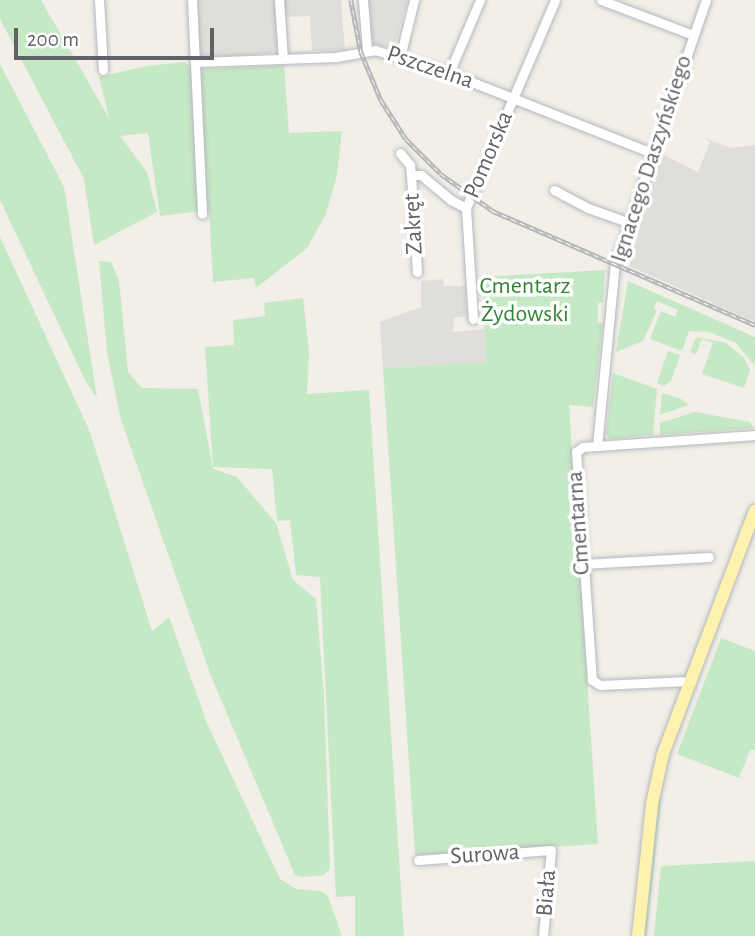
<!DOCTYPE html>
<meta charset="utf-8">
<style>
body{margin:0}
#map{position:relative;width:755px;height:936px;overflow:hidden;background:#f1efe8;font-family:"Alegreya Sans",sans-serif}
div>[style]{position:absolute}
.industrial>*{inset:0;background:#e0deda}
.green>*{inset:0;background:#c5e8c5}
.roads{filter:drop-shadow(0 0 2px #b5b8bc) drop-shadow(0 0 2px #b5b8bc)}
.minor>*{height:9px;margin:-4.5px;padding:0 4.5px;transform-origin:4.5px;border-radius:4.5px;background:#fff}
.major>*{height:12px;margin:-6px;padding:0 6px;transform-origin:6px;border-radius:6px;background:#fff2af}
.rail>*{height:4.5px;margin-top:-2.25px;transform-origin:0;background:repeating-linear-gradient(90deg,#fff 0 5px,#b6b7b8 0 10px);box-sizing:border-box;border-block:2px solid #b6b7b8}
span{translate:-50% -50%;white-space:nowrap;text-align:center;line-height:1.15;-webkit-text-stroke:7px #fff;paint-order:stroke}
.street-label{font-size:24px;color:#5f6368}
.park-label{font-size:24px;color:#348238}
.scale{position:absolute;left:14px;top:28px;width:200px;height:32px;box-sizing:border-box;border:4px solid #5f6368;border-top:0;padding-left:9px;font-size:21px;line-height:24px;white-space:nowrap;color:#5f6368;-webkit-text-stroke:5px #fff;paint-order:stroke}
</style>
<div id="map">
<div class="industrial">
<div style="clip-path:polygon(196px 0,276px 0,280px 52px,203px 58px,199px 53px)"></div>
<div style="clip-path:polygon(282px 0,341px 0,345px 50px,312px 51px,310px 16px,283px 17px)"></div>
<div style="clip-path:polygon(367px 0,407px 0,394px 49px,370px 42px)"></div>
<div style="clip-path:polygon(704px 138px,731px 148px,755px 145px,755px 322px,629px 266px,631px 261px,622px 255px,658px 152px,698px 172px,710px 142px)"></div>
<div style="clip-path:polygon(443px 279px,444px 286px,465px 286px,467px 316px,454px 318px,453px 332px,484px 329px,486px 362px,383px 368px,380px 322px,421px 307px,421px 281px)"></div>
</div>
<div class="green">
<div style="clip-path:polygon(0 0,41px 0,109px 118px,99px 77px,146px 66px,185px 62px,193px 70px,284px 65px,289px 133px,342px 131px,337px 175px,326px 214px,307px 248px,256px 288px,254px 278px,213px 282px,209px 210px,160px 216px,148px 133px,120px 136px,147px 172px,157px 212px,94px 245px,84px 179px,0 19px)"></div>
<div style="clip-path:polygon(0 64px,64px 187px,97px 398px,85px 380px,0 200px)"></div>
<div style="clip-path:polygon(0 237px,90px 432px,152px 631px,169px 617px,207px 723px,280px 879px,296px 889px,321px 891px,328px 896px,342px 936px,0 936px)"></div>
<div style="clip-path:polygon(99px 261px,111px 262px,119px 280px,128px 372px,142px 388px,198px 389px,213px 469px,237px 477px,276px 523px,293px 580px,316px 599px,324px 696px,330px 868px,324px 875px,302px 877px,295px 875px,211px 676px,121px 420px,107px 353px)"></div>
<div style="clip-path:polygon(605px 270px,603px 303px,598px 303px,598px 323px,603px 323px,593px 407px,569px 405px,598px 844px,415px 855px,383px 368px,486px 362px,482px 277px)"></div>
<div style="clip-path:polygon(628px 281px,755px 337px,755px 366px,736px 343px,709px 332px,689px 331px,682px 351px,650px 339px,661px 311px,675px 317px,678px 310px,657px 301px,654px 308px,657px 310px,643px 341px,616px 352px)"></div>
<div style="clip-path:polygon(303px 298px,309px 352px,307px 394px,369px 390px,404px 936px,355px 936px,355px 896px,336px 897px,320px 577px,296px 575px,290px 520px,277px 521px,272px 469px,213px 467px,205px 347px,234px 345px,233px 320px,265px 316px,264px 303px)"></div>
<div style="clip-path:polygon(696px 337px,726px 343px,744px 358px,750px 370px,744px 388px,702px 374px,713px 343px,702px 339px,696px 354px,690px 352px)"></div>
<div style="clip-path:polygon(668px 351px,680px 355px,671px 381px,664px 386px,657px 383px)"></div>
<div style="clip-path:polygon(613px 373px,657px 389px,653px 435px,610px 439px,606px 434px)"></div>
<div style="clip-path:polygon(662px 393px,681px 399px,689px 405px,660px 415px)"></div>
<div style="clip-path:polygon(695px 412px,750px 422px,754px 428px,660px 435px,660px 423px)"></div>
<div style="clip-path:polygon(721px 638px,755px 651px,755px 750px,750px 750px,739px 778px,677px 754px)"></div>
<div style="clip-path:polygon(667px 759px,669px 760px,664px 773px,647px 936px,643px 936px,658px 801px)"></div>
<div style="clip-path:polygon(755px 861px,755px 936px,654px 936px,661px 866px)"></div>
</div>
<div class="roads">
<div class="minor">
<div style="left:99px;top:0;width:70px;rotate:86.7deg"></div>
<div style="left:192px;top:0;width:214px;rotate:87.3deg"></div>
<div style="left:279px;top:0;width:59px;rotate:86.1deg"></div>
<div style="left:363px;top:0;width:50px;rotate:85.4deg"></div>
<div style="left:601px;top:0;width:98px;rotate:20.8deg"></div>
<div style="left:400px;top:57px;width:59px;rotate:-76.2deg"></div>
<div style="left:196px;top:62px;width:140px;rotate:-2deg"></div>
<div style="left:336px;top:57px;width:40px;rotate:-10deg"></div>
<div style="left:375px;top:50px;width:77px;rotate:17.3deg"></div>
<div style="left:449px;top:73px;width:218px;rotate:21.5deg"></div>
<div style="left:449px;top:73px;width:79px;rotate:-67deg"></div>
<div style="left:400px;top:153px;width:16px;rotate:50deg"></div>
<div style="left:410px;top:165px;width:10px;rotate:84deg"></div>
<div style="left:554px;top:190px;width:38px;rotate:28deg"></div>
<div style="left:588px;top:208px;width:41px;rotate:19.7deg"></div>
<div style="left:417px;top:272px;width:97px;rotate:-93.5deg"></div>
<div style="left:411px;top:175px;width:10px"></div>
<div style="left:421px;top:175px;width:39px;rotate:40deg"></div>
<div style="left:451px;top:200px;width:17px;rotate:28deg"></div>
<div style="left:473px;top:319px;width:111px;rotate:-93.6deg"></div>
<div style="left:466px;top:208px;width:226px;rotate:-66.8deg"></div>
<div style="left:597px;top:446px;width:183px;rotate:-84.4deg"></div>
<div style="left:615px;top:264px;width:279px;rotate:-71deg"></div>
<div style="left:582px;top:564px;width:127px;rotate:-3.2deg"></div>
<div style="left:688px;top:681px;width:88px;rotate:177.4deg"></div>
<div style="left:600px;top:685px;width:9px;rotate:-148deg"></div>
<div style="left:592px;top:680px;width:229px;rotate:-94deg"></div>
<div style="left:576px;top:452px;width:9px;rotate:-36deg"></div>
<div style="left:583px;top:447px;width:172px;rotate:-4deg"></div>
<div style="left:418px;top:860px;width:133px;rotate:-4.3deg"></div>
<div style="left:551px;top:850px;width:86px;rotate:95.3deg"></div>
</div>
<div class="major">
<div style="left:638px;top:936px;width:133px;rotate:-83.9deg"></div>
<div style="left:652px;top:804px;width:51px;rotate:-77.6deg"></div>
<div style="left:663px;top:754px;width:260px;rotate:-69.3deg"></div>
</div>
</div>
<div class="rail">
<div style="left:351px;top:0;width:53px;rotate:79.1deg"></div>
<div style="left:361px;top:52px;width:52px;rotate:67.4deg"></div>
<div style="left:381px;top:100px;width:46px;rotate:57.3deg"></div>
<div style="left:406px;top:139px;width:49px;rotate:45deg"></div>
<div style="left:441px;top:174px;width:64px;rotate:35.4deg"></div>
<div style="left:493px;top:211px;width:286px;rotate:23.5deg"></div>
</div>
<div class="street-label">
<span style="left:430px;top:68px;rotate:19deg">Pszczelna</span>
<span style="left:489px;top:155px;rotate:-67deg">Pomorska</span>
<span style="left:652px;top:159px;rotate:-72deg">Ignacego Daszyńskiego</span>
<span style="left:414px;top:224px;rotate:-93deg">Zakręt</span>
<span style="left:579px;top:523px;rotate:-94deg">Cmentarna</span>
<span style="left:485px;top:855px;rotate:-4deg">Surowa</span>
<span style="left:547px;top:893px;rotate:-85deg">Biała</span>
</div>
<div class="park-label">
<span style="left:525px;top:301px">Cmentarz<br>Żydowski</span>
</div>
<div class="scale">200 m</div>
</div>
